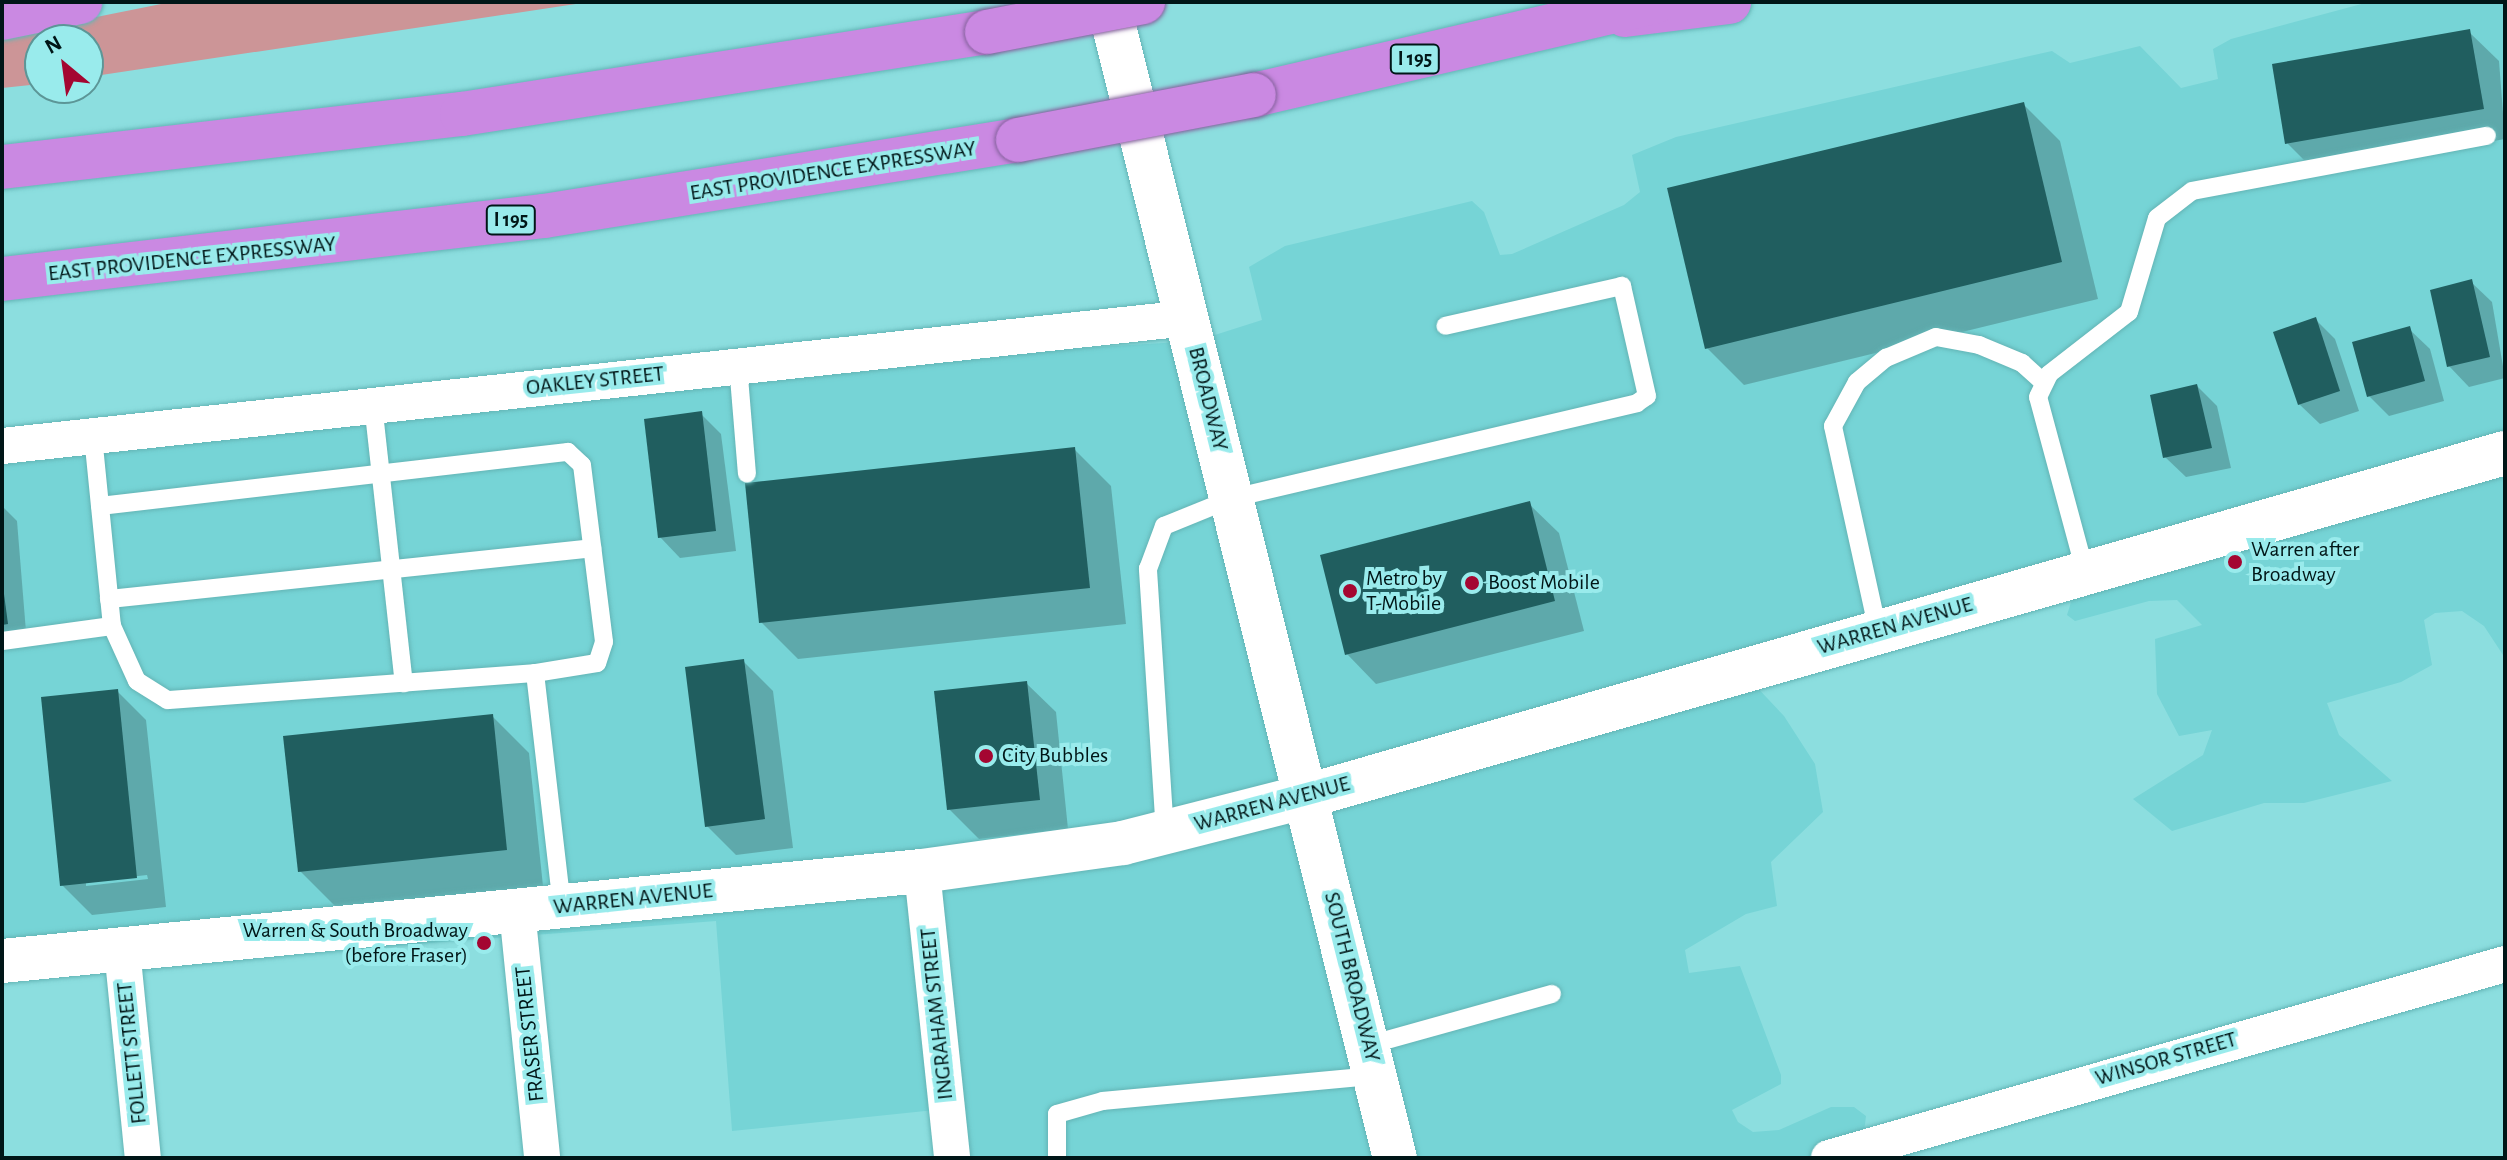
<!DOCTYPE html>
<style>
body{margin:0}
#map{position:relative;width:2507px;height:1160px;overflow:hidden;background:#8cdedf;font-family:"Alegreya Sans",sans-serif}
div>[style]{position:absolute}
.built>*{inset:0;background:#76d4d6}
.green>*{inset:0;background:#cc9597}
.shadow>*{inset:0;background:#0003}
.building>*{inset:0;background:#205e5f}
.roads{filter:drop-shadow(0 0 2px #63b4b5) drop-shadow(0 0 2px #63b4b5)}
.service>*{height:18px;margin:-9px;padding:0 9px;transform-origin:9px;border-radius:9px;background:#fff}
.minor>*{height:36px;margin:-18px;padding:0 18px;transform-origin:18px;border-radius:18px;background:#fff}
.secondary>*{height:44px;margin:-22px;padding:0 22px;transform-origin:22px;border-radius:22px;background:#fff}
.motorway>*{height:44px;margin:-22px;padding:0 22px;transform-origin:22px;border-radius:22px;background:#ca89e2}
.bridges{filter:drop-shadow(0 0 2px #83619b) drop-shadow(0 0 2px #83619b)}
.motorway-bridge>*{height:44px;margin:-22px;padding:0 22px;transform-origin:22px;border-radius:22px;background:#ca89e2}
.dots>*{width:22px;height:22px;translate:-50% -50%;box-sizing:border-box;border:4px solid #99ebec;border-radius:50%}
span{translate:-50% -50%;white-space:nowrap;text-align:center;line-height:1.15;-webkit-text-stroke:8px #99ebec;paint-order:stroke}
.shield-label span{padding:2px 6px;background:#99ebec;border:2px solid;border-radius:6px;-webkit-text-stroke-width:0}
.shield-label{font-size:20px;color:#001617;font-weight:700}
.street-label{font-size:22px;color:#001617}
.poi-label{font-size:22px;color:#001617}
.left{translate:0 -50%;text-align:left}
.right{translate:-100% -50%;text-align:right}
.frame{position:absolute;inset:0;border:4px solid #001617;pointer-events:none}
.north{position:absolute;left:24px;top:24px;width:80px;height:80px;box-sizing:border-box;background:#99ebec;border:2px solid #5c9697;border-radius:50%;rotate:331deg;font-size:22px;font-weight:700;line-height:32px;text-align:center;color:#001617}
.north::after{content:'';display:block;margin:auto;width:28px;height:36px;background:#a40631;clip-path:polygon(50% 0,100% 100%,50% 72%,0 100%)}
</style>
<div id="map">
<div class="built">
<div style="clip-path:polygon(2369px 2px,2505px 2px,2505px 658px,2484px 626px,2462px 611px,2435px 613px,2424px 620px,2432px 665px,2401px 682px,2327px 703px,2339px 735px,2392px 781px,2304px 803px,2264px 803px,2172px 831px,2133px 799px,2203px 755px,2212px 730px,2179px 736px,2157px 694px,2155px 639px,2202px 625px,2177px 600px,2149px 601px,2075px 621px,2067px 615px,2072px 599px,1752px 682px,1784px 716px,1815px 764px,1823px 812px,1771px 862px,1777px 906px,1746px 914px,1685px 950px,1689px 973px,1740px 966px,1781px 1075px,1781px 1084px,1732px 1110px,1738px 1122px,1753px 1132px,1779px 1130px,1831px 1107px,1854px 1107px,1866px 1116px,1863px 1140px,1872px 1158px,958px 1158px,954px 1108px,732px 1131px,716px 921px,2px 976px,2px 445px,917px 358px,1196px 341px,1262px 320px,1249px 267px,1285px 246px,1472px 201px,1484px 212px,1500px 255px,1512px 254px,1624px 205px,1640px 192px,1632px 155px,1676px 137px,2052px 51px,2070px 63px,2140px 46px,2181px 88px,2218px 79px,2213px 49px,2231px 39px)"></div>
</div>
<div class="green">
<div style="clip-path:polygon(171px 2px,589px 2px,88px 77px,88px 40px,40px 40px,40px 84px,2px 88px,2px 36px)"></div>
</div>
<div class="shadow">
<div style="clip-path:polygon(2469px 32px,2499px 61px,2505px 139px,2316px 172px,2287px 143px)"></div>
<div style="clip-path:polygon(2023px 104px,2060px 141px,2098px 299px,1744px 385px,1707px 348px)"></div>
<div style="clip-path:polygon(2471px 282px,2492px 302px,2505px 378px,2469px 387px,2449px 366px)"></div>
<div style="clip-path:polygon(2315px 319px,2335px 339px,2359px 411px,2320px 424px,2299px 404px)"></div>
<div style="clip-path:polygon(2409px 329px,2430px 349px,2444px 401px,2389px 416px,2369px 396px)"></div>
<div style="clip-path:polygon(2197px 386px,2217px 406px,2231px 468px,2186px 477px,2165px 457px)"></div>
<div style="clip-path:polygon(701px 414px,721px 434px,736px 551px,680px 558px,660px 537px)"></div>
<div style="clip-path:polygon(1074px 449px,1111px 486px,1126px 624px,798px 659px,761px 622px)"></div>
<div style="clip-path:polygon(1529px 504px,1559px 533px,1584px 631px,1376px 684px,1347px 654px)"></div>
<div style="clip-path:polygon(2px 506px,17px 521px,27px 644px,2px 646px)"></div>
<div style="clip-path:polygon(743px 661px,773px 691px,793px 848px,736px 855px,707px 826px)"></div>
<div style="clip-path:polygon(1026px 683px,1056px 712px,1068px 829px,979px 839px,949px 809px)"></div>
<div style="clip-path:polygon(evenodd,117px 691px,146px 720px,166px 907px,92px 915px,62px 885px,117px 691px,147px 875px,148px 879px,86px 886px,86px 882px,147px 875px)"></div>
<div style="clip-path:polygon(492px 716px,529px 753px,543px 886px,337px 908px,300px 871px)"></div>
</div>
<div class="building">
<div style="clip-path:polygon(2470px 29px,2484px 109px,2285px 144px,2272px 64px)"></div>
<div style="clip-path:polygon(2024px 102px,2062px 262px,1705px 349px,1667px 188px)"></div>
<div style="clip-path:polygon(2472px 279px,2490px 357px,2447px 367px,2430px 290px)"></div>
<div style="clip-path:polygon(2316px 317px,2340px 391px,2298px 405px,2273px 332px)"></div>
<div style="clip-path:polygon(2410px 326px,2425px 381px,2367px 397px,2352px 342px)"></div>
<div style="clip-path:polygon(2197px 384px,2212px 448px,2163px 458px,2150px 395px)"></div>
<div style="clip-path:polygon(702px 411px,716px 531px,658px 538px,644px 419px)"></div>
<div style="clip-path:polygon(1075px 447px,1090px 588px,759px 623px,745px 483px)"></div>
<div style="clip-path:polygon(1530px 501px,1555px 601px,1345px 655px,1320px 555px)"></div>
<div style="clip-path:polygon(2px 579px,8px 624px,2px 625px)"></div>
<div style="clip-path:polygon(744px 659px,765px 819px,705px 827px,685px 667px)"></div>
<div style="clip-path:polygon(1027px 681px,1040px 800px,947px 810px,934px 691px)"></div>
<div style="clip-path:polygon(118px 689px,137px 878px,60px 886px,41px 697px)"></div>
<div style="clip-path:polygon(493px 714px,507px 850px,298px 872px,283px 736px)"></div>
</div>
<div class="roads">
<div class="service">
<div style="left:738px;top:365px;width:109px;rotate:85.3deg"></div>
<div style="left:373px;top:404px;width:281px;rotate:83.7deg"></div>
<div style="left:93px;top:436px;width:191px;rotate:84.3deg"></div>
<div style="left:112px;top:626px;width:60px;rotate:65.6deg"></div>
<div style="left:137px;top:681px;width:36px;rotate:32deg"></div>
<div style="left:168px;top:700px;width:368px;rotate:-4.2deg"></div>
<div style="left:535px;top:673px;width:235px;rotate:83.4deg"></div>
<div style="left:100px;top:506px;width:471px;rotate:-6.6deg"></div>
<div style="left:568px;top:452px;width:19px;rotate:43deg"></div>
<div style="left:582px;top:465px;width:178px;rotate:82.9deg"></div>
<div style="left:604px;top:642px;width:22px;rotate:108deg"></div>
<div style="left:597px;top:663px;width:63px;rotate:170.8deg"></div>
<div style="left:2085px;top:571px;width:180px;rotate:-105.1deg"></div>
<div style="left:2038px;top:397px;width:25px;rotate:-64deg"></div>
<div style="left:2049px;top:374px;width:101px;rotate:-37.8deg"></div>
<div style="left:2129px;top:312px;width:98px;rotate:-73.4deg"></div>
<div style="left:2157px;top:218px;width:44px;rotate:-37.6deg"></div>
<div style="left:2192px;top:191px;width:300px;rotate:-10.6deg"></div>
<div style="left:109px;top:599px;width:486px;rotate:-6deg"></div>
<div style="left:1878px;top:631px;width:210px;rotate:-102.4deg"></div>
<div style="left:1833px;top:426px;width:50px;rotate:-61.4deg"></div>
<div style="left:1857px;top:382px;width:38px;rotate:-40deg"></div>
<div style="left:1886px;top:358px;width:54px;rotate:-22.8deg"></div>
<div style="left:1936px;top:337px;width:44px;rotate:10.5deg"></div>
<div style="left:1979px;top:345px;width:47px;rotate:22.7deg"></div>
<div style="left:2022px;top:363px;width:30px;rotate:42deg"></div>
<div style="left:2px;top:641px;width:111px;rotate:-7.8deg"></div>
<div style="left:1165px;top:833px;width:265px;rotate:-93.7deg"></div>
<div style="left:1148px;top:569px;width:46px;rotate:-69.6deg"></div>
<div style="left:1164px;top:526px;width:74px;rotate:-22.1deg"></div>
<div style="left:1233px;top:498px;width:415px;rotate:-13.2deg"></div>
<div style="left:1637px;top:403px;width:12px;rotate:-35deg"></div>
<div style="left:1647px;top:396px;width:113px;rotate:-102.8deg"></div>
<div style="left:1622px;top:286px;width:181px;rotate:167.3deg"></div>
<div style="left:1369px;top:1045px;width:190px;rotate:-15.6deg"></div>
<div style="left:1057px;top:1158px;width:44px;rotate:-90deg"></div>
<div style="left:1057px;top:1114px;width:48px;rotate:-15.8deg"></div>
<div style="left:1103px;top:1101px;width:271px;rotate:-5.3deg"></div>
</div>
<div class="minor">
<div style="left:2px;top:446px;width:1193px;rotate:-6.16deg"></div>
<div style="left:922px;top:871px;width:289px;rotate:84deg"></div>
<div style="left:517px;top:910px;width:249px;rotate:84.2deg"></div>
<div style="left:122px;top:949px;width:210px;rotate:84.3deg"></div>
<div style="left:1829px;top:1158px;width:703px;rotate:-16.01deg"></div>
</div>
<div class="secondary">
<div style="left:1108px;top:2px;width:1191px;rotate:76.06deg"></div>
<div style="left:2px;top:961px;width:924px;rotate:-5.59deg"></div>
<div style="left:922px;top:871px;width:203px;rotate:-7.9deg"></div>
<div style="left:1123px;top:843px;width:190px;rotate:-14.3deg"></div>
<div style="left:1307px;top:796px;width:1246px;rotate:-15.98deg"></div>
</div>
<div class="motorway">
<div style="left:1625px;top:15px;width:105px;rotate:-7.1deg"></div>
<div style="left:2px;top:18px;width:80px;rotate:-11.6deg"></div>
<div style="left:1254px;top:95px;width:412px;rotate:-13.1deg"></div>
<div style="left:2px;top:167px;width:463px;rotate:-6.6deg"></div>
<div style="left:462px;top:114px;width:531px;rotate:-8.88deg"></div>
<div style="left:2px;top:279px;width:546px;rotate:-6.63deg"></div>
<div style="left:544px;top:216px;width:480px;rotate:-9.1deg"></div>
</div>
</div>
<div class="bridges">
<div class="motorway-bridge">
<div style="left:987px;top:32px;width:159px;rotate:-10.9deg"></div>
<div style="left:1018px;top:140px;width:240px;rotate:-10.8deg"></div>
</div>
</div>
<div class="dots">
<div style="left:2235px;top:562px;background:#a40631"></div>
<div style="left:1472px;top:583px;background:#a40631"></div>
<div style="left:1350px;top:591px;background:#a40631"></div>
<div style="left:986px;top:756px;background:#a40631"></div>
<div style="left:484px;top:943px;background:#a40631"></div>
</div>
<div class="shield-label">
<span style="left:1415px;top:59px">I 195</span>
<span style="left:511px;top:220px">I 195</span>
</div>
<div class="street-label">
<span style="left:833px;top:171px;rotate:-9deg">EAST PROVIDENCE EXPRESSWAY</span>
<span style="left:192px;top:259px;rotate:-6deg">EAST PROVIDENCE EXPRESSWAY</span>
<span style="left:595px;top:381px;rotate:-6deg">OAKLEY STREET</span>
<span style="left:1208px;top:399px;rotate:76deg">BROADWAY</span>
<span style="left:1895px;top:626px;rotate:-16deg">WARREN AVENUE</span>
<span style="left:1272px;top:804px;rotate:-15deg">WARREN AVENUE</span>
<span style="left:633px;top:899px;rotate:-6deg">WARREN AVENUE</span>
<span style="left:1352px;top:977px;rotate:76deg">SOUTH BROADWAY</span>
<span style="left:937px;top:1014px;rotate:-96deg">INGRAHAM STREET</span>
<span style="left:530px;top:1034px;rotate:-96deg">FRASER STREET</span>
<span style="left:132px;top:1053px;rotate:-96deg">FOLLETT STREET</span>
<span style="left:2166px;top:1059px;rotate:-16deg">WINSOR STREET</span>
</div>
<div class="poi-label">
<span class="left" style="left:2251px;top:562px">Warren after<br>Broadway</span>
<span class="left" style="left:1366px;top:591px">Metro by<br>T-Mobile</span>
<span class="left" style="left:1488px;top:583px">Boost Mobile</span>
<span class="left" style="left:1002px;top:756px">City Bubbles</span>
<span class="right" style="left:468px;top:943px">Warren &amp; South Broadway<br>(before Fraser)</span>
</div>
<div class="frame"></div>
<div class="north">N</div>
</div>
